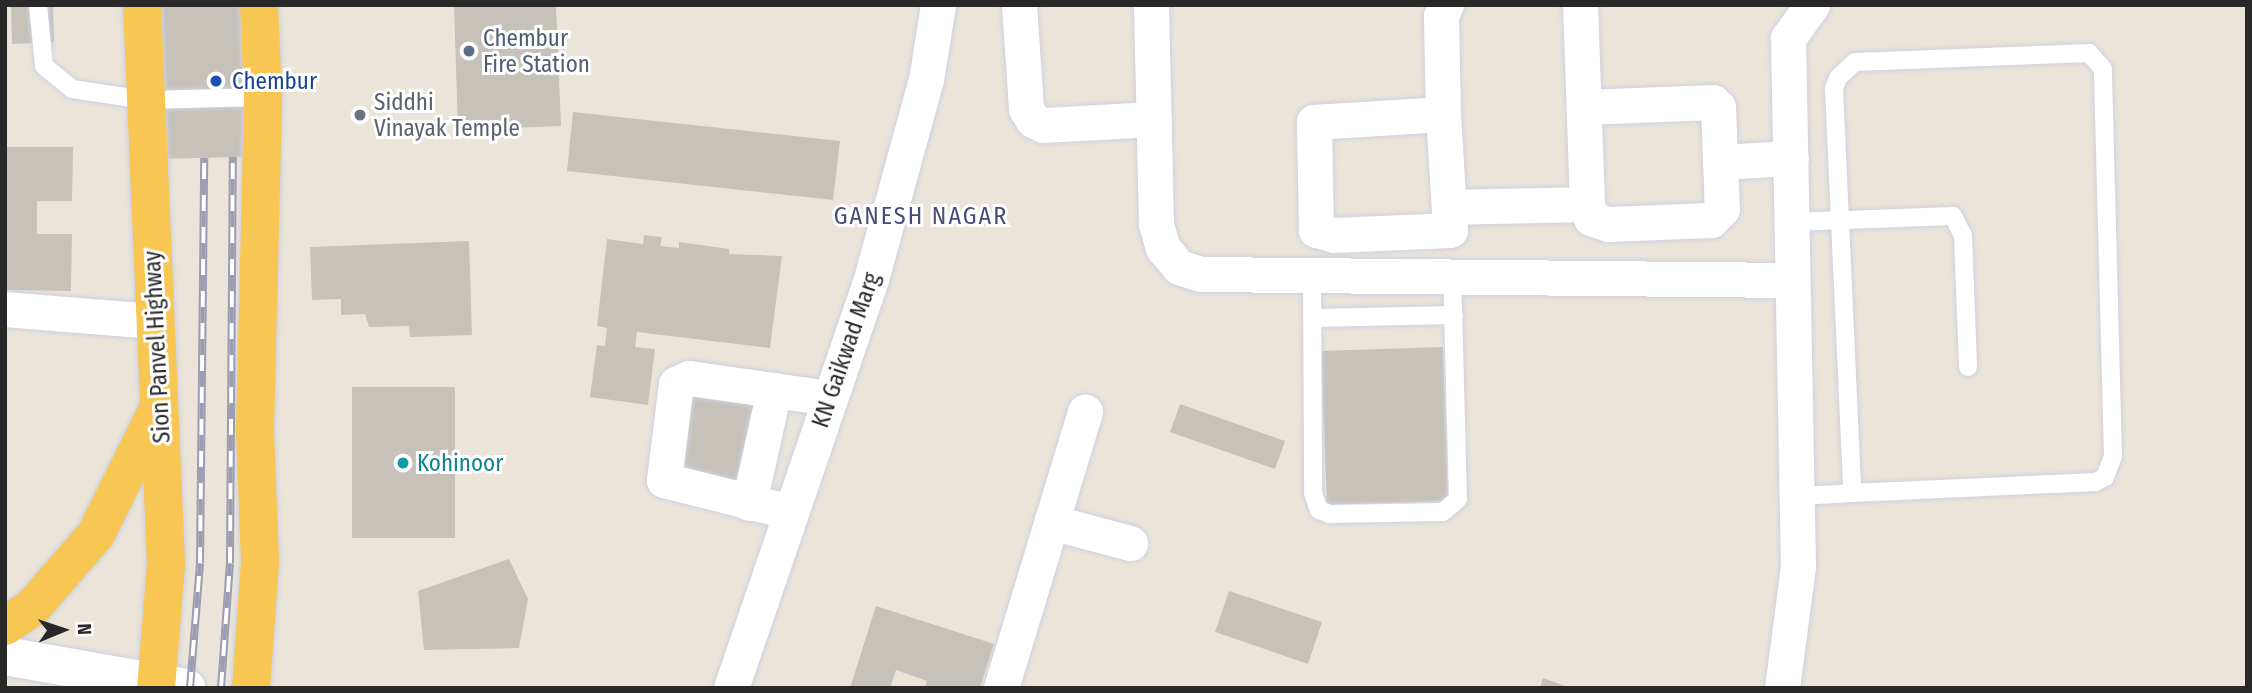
<!DOCTYPE html>
<style>
body{margin:0}
#map{position:relative;width:2252px;height:693px;overflow:hidden;background:#ebe5d9;font-family:"Fira Sans Condensed",sans-serif}
div>[style]{position:absolute}
.building>*{inset:0;background:#c6c2b9}
.roads{filter:drop-shadow(0 0 2px #ced0e1) drop-shadow(0 0 2px #ced0e1)}
.service>*{height:18px;margin:-9px;padding:0 9px;transform-origin:9px;border-radius:9px;background:#fff}
.minor>*{height:35px;margin:-17.5px;padding:0 17.5px;transform-origin:17.5px;border-radius:17.5px;background:#fff}
.secondary>*{height:38px;margin:-19px;padding:0 19px;transform-origin:19px;border-radius:19px;background:#fff}
.trunk>*{height:38px;margin:-19px;padding:0 19px;transform-origin:19px;border-radius:19px;background:#f8c753}
.rail>*{height:8px;margin-top:-4px;transform-origin:0;background:repeating-linear-gradient(90deg,#fff 0 16px,#9c9cb2 0 32px);box-sizing:border-box;border-block:2px solid #9c9cb2}
.dots>*{width:19px;height:19px;translate:-50% -50%;box-sizing:border-box;border:4px solid #fff;border-radius:50%}
span{translate:-50% -50%;white-space:nowrap;text-align:center;line-height:1.15;-webkit-text-stroke:6px #fff;paint-order:stroke}
.service-label{font-size:23px;color:#4e5e75}
.left{translate:0 -50%;text-align:left}
.transit-label{font-size:23px;color:#164399}
.worship-label{font-size:23px;color:#5b616d}
.street-label{font-size:23px;color:#282828}
.culture-label{font-size:23px;color:#0d838f}
.neighbourhood-label{font-size:24px;color:#484b78;letter-spacing:2px}
.frame{position:absolute;inset:0;border:7px solid #282828;pointer-events:none}
.north{position:absolute;left:28px;top:595px;width:70px;height:70px;-webkit-text-stroke:5px #fff;paint-order:stroke;rotate:88deg;font-size:19px;font-weight:700;line-height:28px;text-align:center;color:#282828}
.north::after{content:'';display:block;margin:auto;width:24px;height:32px;background:#282828;clip-path:polygon(50% 0,100% 100%,50% 72%,0 100%)}
</style>
<div id="map">
<div class="building">
<div style="clip-path:polygon(11px 5px,53px 5px,54px 42px,12px 44px)"></div>
<div style="clip-path:polygon(155px 5px,274px 5px,277px 156px,159px 159px)"></div>
<div style="clip-path:polygon(454px 5px,556px 5px,561px 126px,458px 130px)"></div>
<div style="clip-path:polygon(573px 112px,840px 141px,833px 200px,567px 171px)"></div>
<div style="clip-path:polygon(5px 147px,73px 147px,72px 201px,37px 201px,37px 234px,72px 234px,71px 291px,5px 290px)"></div>
<div style="clip-path:polygon(644px 235px,662px 237px,660px 246px,679px 248px,679px 242px,729px 249px,729px 254px,782px 256px,770px 348px,637px 332px,635px 347px,655px 349px,648px 405px,590px 397px,597px 345px,605px 346px,607px 328px,597px 326px,607px 239px,643px 244px)"></div>
<div style="clip-path:polygon(469px 241px,472px 335px,410px 337px,409px 326px,369px 327px,365px 314px,341px 315px,341px 299px,312px 300px,310px 247px)"></div>
<div style="clip-path:polygon(1443px 347px,1448px 501px,1327px 505px,1321px 351px)"></div>
<div style="clip-path:polygon(692px 384px,766px 401px,745px 494px,671px 477px)"></div>
<div style="clip-path:polygon(352px 387px,455px 387px,455px 538px,352px 538px)"></div>
<div style="clip-path:polygon(1180px 404px,1285px 441px,1275px 469px,1170px 432px)"></div>
<div style="clip-path:polygon(509px 559px,528px 599px,519px 648px,424px 650px,418px 591px)"></div>
<div style="clip-path:polygon(1229px 591px,1322px 622px,1308px 664px,1215px 632px)"></div>
<div style="clip-path:polygon(876px 606px,994px 644px,980px 688px,925px 688px,927px 681px,896px 670px,890px 688px,850px 688px)"></div>
<div style="clip-path:polygon(1543px 678px,1568px 687px,1568px 688px,1540px 688px)"></div>
</div>
<div class="roads">
<div class="service">
<div style="left:38px;top:5px;width:61px;rotate:84.4deg"></div>
<div style="left:44px;top:66px;width:36px;rotate:39deg"></div>
<div style="left:72px;top:89px;width:75px;rotate:8.5deg"></div>
<div style="left:146px;top:100px;width:117px;rotate:-1.5deg"></div>
<div style="left:1791px;top:222px;width:162px;rotate:-2.1deg"></div>
<div style="left:1953px;top:216px;width:22px;rotate:63deg"></div>
<div style="left:1963px;top:236px;width:131px;rotate:87.8deg"></div>
<div style="left:1312px;top:275px;width:218px;rotate:89.7deg"></div>
<div style="left:1313px;top:493px;width:18px;rotate:71deg"></div>
<div style="left:1319px;top:510px;width:12px;rotate:20deg"></div>
<div style="left:1330px;top:514px;width:113px;rotate:-1deg"></div>
<div style="left:1443px;top:512px;width:20px;rotate:-41deg"></div>
<div style="left:1458px;top:499px;width:224px;rotate:-91.5deg"></div>
<div style="left:1313px;top:318px;width:141px;rotate:-1.2deg"></div>
<div style="left:1797px;top:496px;width:40px;rotate:-2.9deg"></div>
<div style="left:1837px;top:494px;width:15px;rotate:-4deg"></div>
<div style="left:1852px;top:493px;width:244px;rotate:-2.6deg"></div>
<div style="left:2096px;top:482px;width:10px;rotate:-29deg"></div>
<div style="left:2105px;top:477px;width:22px;rotate:-69deg"></div>
<div style="left:2113px;top:456px;width:387px;rotate:-91.5deg"></div>
<div style="left:2103px;top:69px;width:21px;rotate:-131deg"></div>
<div style="left:2089px;top:53px;width:234px;rotate:177.8deg"></div>
<div style="left:1855px;top:62px;width:23px;rotate:137deg"></div>
<div style="left:1838px;top:78px;width:12px;rotate:110deg"></div>
<div style="left:1834px;top:89px;width:404px;rotate:87.4deg"></div>
</div>
<div class="minor">
<div style="left:1019px;top:5px;width:104px;rotate:86.1deg"></div>
<div style="left:1026px;top:109px;width:13px;rotate:58deg"></div>
<div style="left:1033px;top:120px;width:11px;rotate:27deg"></div>
<div style="left:1043px;top:125px;width:111px;rotate:-3.1deg"></div>
<div style="left:1151px;top:5px;width:219px;rotate:88.7deg"></div>
<div style="left:1156px;top:224px;width:25px;rotate:74deg"></div>
<div style="left:1163px;top:248px;width:25px;rotate:50deg"></div>
<div style="left:1179px;top:267px;width:23px;rotate:18deg"></div>
<div style="left:1201px;top:274px;width:591px;rotate:0.58deg"></div>
<div style="left:1585px;top:107px;width:128px;rotate:-2.2deg"></div>
<div style="left:1713px;top:102px;width:7px;rotate:45deg"></div>
<div style="left:1718px;top:107px;width:102px;rotate:87.8deg"></div>
<div style="left:1722px;top:209px;width:16px;rotate:135deg"></div>
<div style="left:1711px;top:220px;width:103px;rotate:177.8deg"></div>
<div style="left:1608px;top:224px;width:18px;rotate:-161deg"></div>
<div style="left:1591px;top:218px;width:15px;rotate:-106deg"></div>
<div style="left:1443px;top:114px;width:116px;rotate:86.5deg"></div>
<div style="left:1450px;top:230px;width:116px;rotate:177.5deg"></div>
<div style="left:1334px;top:235px;width:19px;rotate:-164deg"></div>
<div style="left:1316px;top:230px;width:108px;rotate:-91.1deg"></div>
<div style="left:1314px;top:122px;width:129px;rotate:-3.5deg"></div>
<div style="left:1443px;top:114px;width:98px;rotate:-91.2deg"></div>
<div style="left:1441px;top:16px;width:12px;rotate:-66deg"></div>
<div style="left:1720px;top:162px;width:71px;rotate:-3.2deg"></div>
<div style="left:1449px;top:207px;width:138px;rotate:-1.2deg"></div>
<div style="left:1587px;top:204px;width:199px;rotate:-92deg"></div>
<div style="left:5px;top:309px;width:150px;rotate:4.6deg"></div>
<div style="left:749px;top:503px;width:116px;rotate:-77.5deg"></div>
<div style="left:791px;top:512px;width:131px;rotate:-165.9deg"></div>
<div style="left:664px;top:480px;width:97px;rotate:-82.9deg"></div>
<div style="left:676px;top:384px;width:14px;rotate:-25deg"></div>
<div style="left:689px;top:378px;width:142px;rotate:8.1deg"></div>
<div style="left:1051px;top:522px;width:82px;rotate:14.9deg"></div>
<div style="left:731px;top:688px;width:432px;rotate:-71.1deg"></div>
<div style="left:871px;top:279px;width:206px;rotate:-74.6deg"></div>
<div style="left:926px;top:80px;width:76px;rotate:-80.9deg"></div>
<div style="left:1001px;top:688px;width:289px;rotate:-73.1deg"></div>
<div style="left:1782px;top:688px;width:122px;rotate:-82.5deg"></div>
<div style="left:1798px;top:567px;width:529px;rotate:-91.08deg"></div>
<div style="left:1788px;top:38px;width:41px;rotate:-54deg"></div>
</div>
<div class="secondary">
<div style="left:5px;top:656px;width:184px;rotate:10deg"></div>
</div>
<div class="trunk">
<div style="left:142px;top:5px;width:560px;rotate:87.54deg"></div>
<div style="left:166px;top:564px;width:124px;rotate:94.6deg"></div>
<div style="left:5px;top:626px;width:32px;rotate:-34deg"></div>
<div style="left:32px;top:608px;width:98px;rotate:-49.1deg"></div>
<div style="left:96px;top:534px;width:140px;rotate:-63.6deg"></div>
<div style="left:251px;top:688px;width:126px;rotate:-85.9deg"></div>
<div style="left:260px;top:562px;width:133px;rotate:-92.2deg"></div>
<div style="left:255px;top:429px;width:332px;rotate:-88.6deg"></div>
<div style="left:263px;top:97px;width:92px;rotate:-92.5deg"></div>
</div>
</div>
<div class="rail">
<div style="left:190px;top:688px;width:125px;rotate:-85.4deg"></div>
<div style="left:200px;top:563px;width:405px;rotate:-89.4deg"></div>
<div style="left:221px;top:688px;width:125px;rotate:-85.9deg"></div>
<div style="left:230px;top:563px;width:406px;rotate:-89.6deg"></div>
</div>
<div class="dots">
<div style="left:469px;top:51px;background:#5c6f8a"></div>
<div style="left:216px;top:81px;background:#1a4fb4"></div>
<div style="left:360px;top:115px;background:#6b7280"></div>
<div style="left:403px;top:463px;background:#0f9aa8"></div>
</div>
<div class="service-label">
<span class="left" style="left:483px;top:51px">Chembur<br>Fire Station</span>
</div>
<div class="transit-label">
<span class="left" style="left:232px;top:81px">Chembur</span>
</div>
<div class="worship-label">
<span class="left" style="left:374px;top:115px">Siddhi<br>Vinayak Temple</span>
</div>
<div class="street-label">
<span style="left:157px;top:347px;rotate:-93deg">Sion Panvel Highway</span>
<span style="left:846px;top:350px;rotate:-71deg">KN Gaikwad Marg</span>
</div>
<div class="culture-label">
<span class="left" style="left:417px;top:463px">Kohinoor</span>
</div>
<div class="neighbourhood-label">
<span style="left:921px;top:217px">GANESH NAGAR</span>
</div>
<div class="frame"></div>
<div class="north">N</div>
</div>
